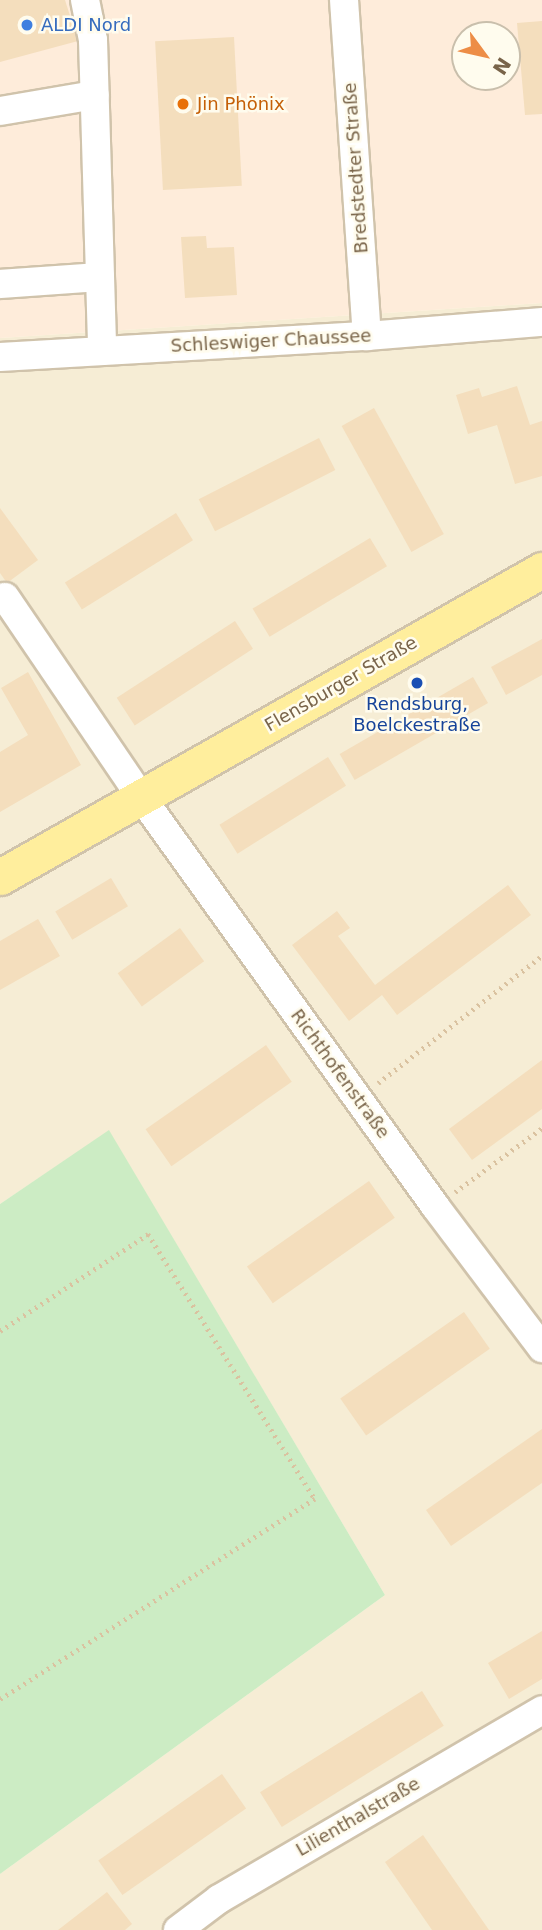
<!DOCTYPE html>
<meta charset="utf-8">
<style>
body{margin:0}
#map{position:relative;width:542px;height:1930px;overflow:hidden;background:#fdf9e7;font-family:"DejaVu Sans",sans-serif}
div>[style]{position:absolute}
.residential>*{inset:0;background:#f6edd5}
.commercial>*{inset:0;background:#feecda}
.green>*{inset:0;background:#ccecc4}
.building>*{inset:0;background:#f4debd;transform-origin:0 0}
.path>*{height:4.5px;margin-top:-2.25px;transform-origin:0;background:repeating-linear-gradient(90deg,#dac2a0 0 2px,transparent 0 7px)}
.roads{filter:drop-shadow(2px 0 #d0c3ab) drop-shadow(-2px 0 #d0c3ab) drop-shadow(0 2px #d0c3ab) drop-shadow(0 -2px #d0c3ab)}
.minor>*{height:28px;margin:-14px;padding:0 14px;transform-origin:14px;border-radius:14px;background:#fff}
.major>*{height:35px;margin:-17.5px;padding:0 17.5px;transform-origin:17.5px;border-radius:17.5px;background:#ffee9d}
.dots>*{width:19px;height:19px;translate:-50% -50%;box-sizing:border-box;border:4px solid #fffcee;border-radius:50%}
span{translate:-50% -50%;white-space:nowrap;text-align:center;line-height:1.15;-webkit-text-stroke:5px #fffcee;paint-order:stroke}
.shop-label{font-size:18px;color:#366cbe}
.left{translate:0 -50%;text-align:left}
.food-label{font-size:18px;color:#c56008}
.street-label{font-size:18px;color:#796449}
.transit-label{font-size:18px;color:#164399}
.north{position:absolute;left:451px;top:21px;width:70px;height:70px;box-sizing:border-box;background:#fffcee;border:2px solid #c9bfac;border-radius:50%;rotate:123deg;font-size:19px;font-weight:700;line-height:28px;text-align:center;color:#796449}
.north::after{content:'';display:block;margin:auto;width:24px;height:32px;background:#ed8d46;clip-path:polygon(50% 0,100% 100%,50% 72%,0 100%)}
</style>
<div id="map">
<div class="residential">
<i style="clip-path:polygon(542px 303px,542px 1930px,0 1930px,0 1874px,385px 1595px,109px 1131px,0 1204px,0 338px)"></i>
</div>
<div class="commercial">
<i style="clip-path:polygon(evenodd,0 0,542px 0,542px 303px,0 338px,0 0,465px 35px,507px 35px,507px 77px,465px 77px,465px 35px)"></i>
</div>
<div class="green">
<i style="clip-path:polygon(109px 1130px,385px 1595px,0 1874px,0 1204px)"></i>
</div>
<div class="building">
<i style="clip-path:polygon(0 0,65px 0,78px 41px,0 62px)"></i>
<i style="clip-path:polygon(542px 21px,542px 114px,525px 115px,517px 23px)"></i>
<i style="left:234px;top:37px;width:149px;height:79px;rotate:87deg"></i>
<i style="clip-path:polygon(206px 236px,207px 248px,234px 247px,237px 295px,185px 298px,181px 237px)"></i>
<i style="clip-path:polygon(517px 386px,530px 425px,542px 421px,542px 476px,515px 484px,497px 425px,468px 434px,456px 395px,479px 388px,482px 397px)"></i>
<i style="left:374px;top:408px;width:144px;height:37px;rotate:61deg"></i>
<i style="left:319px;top:438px;width:36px;height:135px;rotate:63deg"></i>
<i style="clip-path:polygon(0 508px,38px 560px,7px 583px,0 573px)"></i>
<i style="left:176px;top:513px;width:32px;height:131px;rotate:58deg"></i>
<i style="left:370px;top:538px;width:33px;height:137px;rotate:59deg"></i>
<i style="left:235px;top:621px;width:33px;height:141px;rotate:57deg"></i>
<i style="clip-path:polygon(542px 639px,542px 675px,506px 695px,491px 667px)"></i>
<i style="clip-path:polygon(28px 672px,81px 765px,0 812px,0 752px,28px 735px,1px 688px)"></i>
<i style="left:473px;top:677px;width:30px;height:154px;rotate:60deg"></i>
<i style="left:328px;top:757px;width:34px;height:128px;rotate:58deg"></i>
<i style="left:111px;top:878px;width:33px;height:65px;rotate:59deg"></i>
<i style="clip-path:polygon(508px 885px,531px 915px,397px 1015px,382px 995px,349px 1021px,292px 945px,337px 911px,350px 928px,338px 936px,375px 985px)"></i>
<i style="clip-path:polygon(38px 919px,60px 956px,0 990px,0 941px)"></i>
<i style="left:180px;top:928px;width:41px;height:77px;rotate:54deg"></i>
<i style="left:266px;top:1045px;width:45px;height:147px;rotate:55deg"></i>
<i style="clip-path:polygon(542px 1060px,542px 1109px,472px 1160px,449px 1129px)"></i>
<i style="left:369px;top:1181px;width:45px;height:149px;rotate:55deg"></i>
<i style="left:464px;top:1312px;width:45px;height:151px;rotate:55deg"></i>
<i style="clip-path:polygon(542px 1429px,542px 1483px,451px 1546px,426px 1510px)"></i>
<i style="clip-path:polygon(542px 1631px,542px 1679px,509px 1699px,488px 1663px)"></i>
<i style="left:422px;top:1691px;width:41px;height:191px;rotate:58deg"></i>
<i style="left:222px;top:1774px;width:42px;height:151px;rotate:55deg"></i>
<i style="clip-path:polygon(423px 1835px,489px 1930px,432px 1930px,385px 1862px)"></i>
<i style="clip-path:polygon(107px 1892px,132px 1924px,125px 1930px,58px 1930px)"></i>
</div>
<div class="path">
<i style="left:378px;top:1083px;width:207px;rotate:-37.8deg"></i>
<i style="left:455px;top:1192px;width:108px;rotate:-36.3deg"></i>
<i style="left:0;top:1331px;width:177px;rotate:-33.2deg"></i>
<i style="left:148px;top:1234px;width:313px;rotate:57.8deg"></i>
<i style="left:315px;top:1499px;width:374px;rotate:147.5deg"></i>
</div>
<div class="roads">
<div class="minor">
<i style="left:85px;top:0;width:41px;rotate:78.7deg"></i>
<i style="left:93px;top:40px;width:311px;rotate:88.3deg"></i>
<i style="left:344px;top:0;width:337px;rotate:86.1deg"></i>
<i style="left:0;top:111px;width:96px;rotate:-9.6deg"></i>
<i style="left:0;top:284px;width:100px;rotate:-4deg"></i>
<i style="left:0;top:357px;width:368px;rotate:-3.3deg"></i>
<i style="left:367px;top:336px;width:176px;rotate:-4.6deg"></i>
<i style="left:5px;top:597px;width:242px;rotate:55.8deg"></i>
<i style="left:141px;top:797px;width:504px;rotate:54.29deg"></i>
<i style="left:435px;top:1206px;width:178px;rotate:53deg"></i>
<i style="left:178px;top:1930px;width:51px;rotate:-37.1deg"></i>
<i style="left:219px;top:1899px;width:374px;rotate:-30.3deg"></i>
</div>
<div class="major">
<i style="left:0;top:877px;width:623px;rotate:-29.53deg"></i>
</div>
</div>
<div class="dots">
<i style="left:27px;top:25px;background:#3f7fe0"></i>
<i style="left:183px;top:104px;background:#e8710a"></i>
<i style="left:417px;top:683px;background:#1a4fb4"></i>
</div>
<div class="shop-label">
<span class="left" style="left:41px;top:25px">ALDI Nord</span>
</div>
<div class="food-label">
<span class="left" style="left:197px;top:104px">Jin Phönix</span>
</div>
<div class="street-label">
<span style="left:356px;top:168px;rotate:-94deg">Bredstedter Straße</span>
<span style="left:271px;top:341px;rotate:-3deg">Schleswiger Chaussee</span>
<span style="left:341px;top:684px;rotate:-30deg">Flensburger Straße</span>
<span style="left:340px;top:1074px;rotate:54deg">Richthofenstraße</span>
<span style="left:358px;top:1817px;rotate:-30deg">Lilienthalstraße</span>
</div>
<div class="transit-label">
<span style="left:417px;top:715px">Rendsburg,<br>Boelckestraße</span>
</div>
<div class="north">N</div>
</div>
